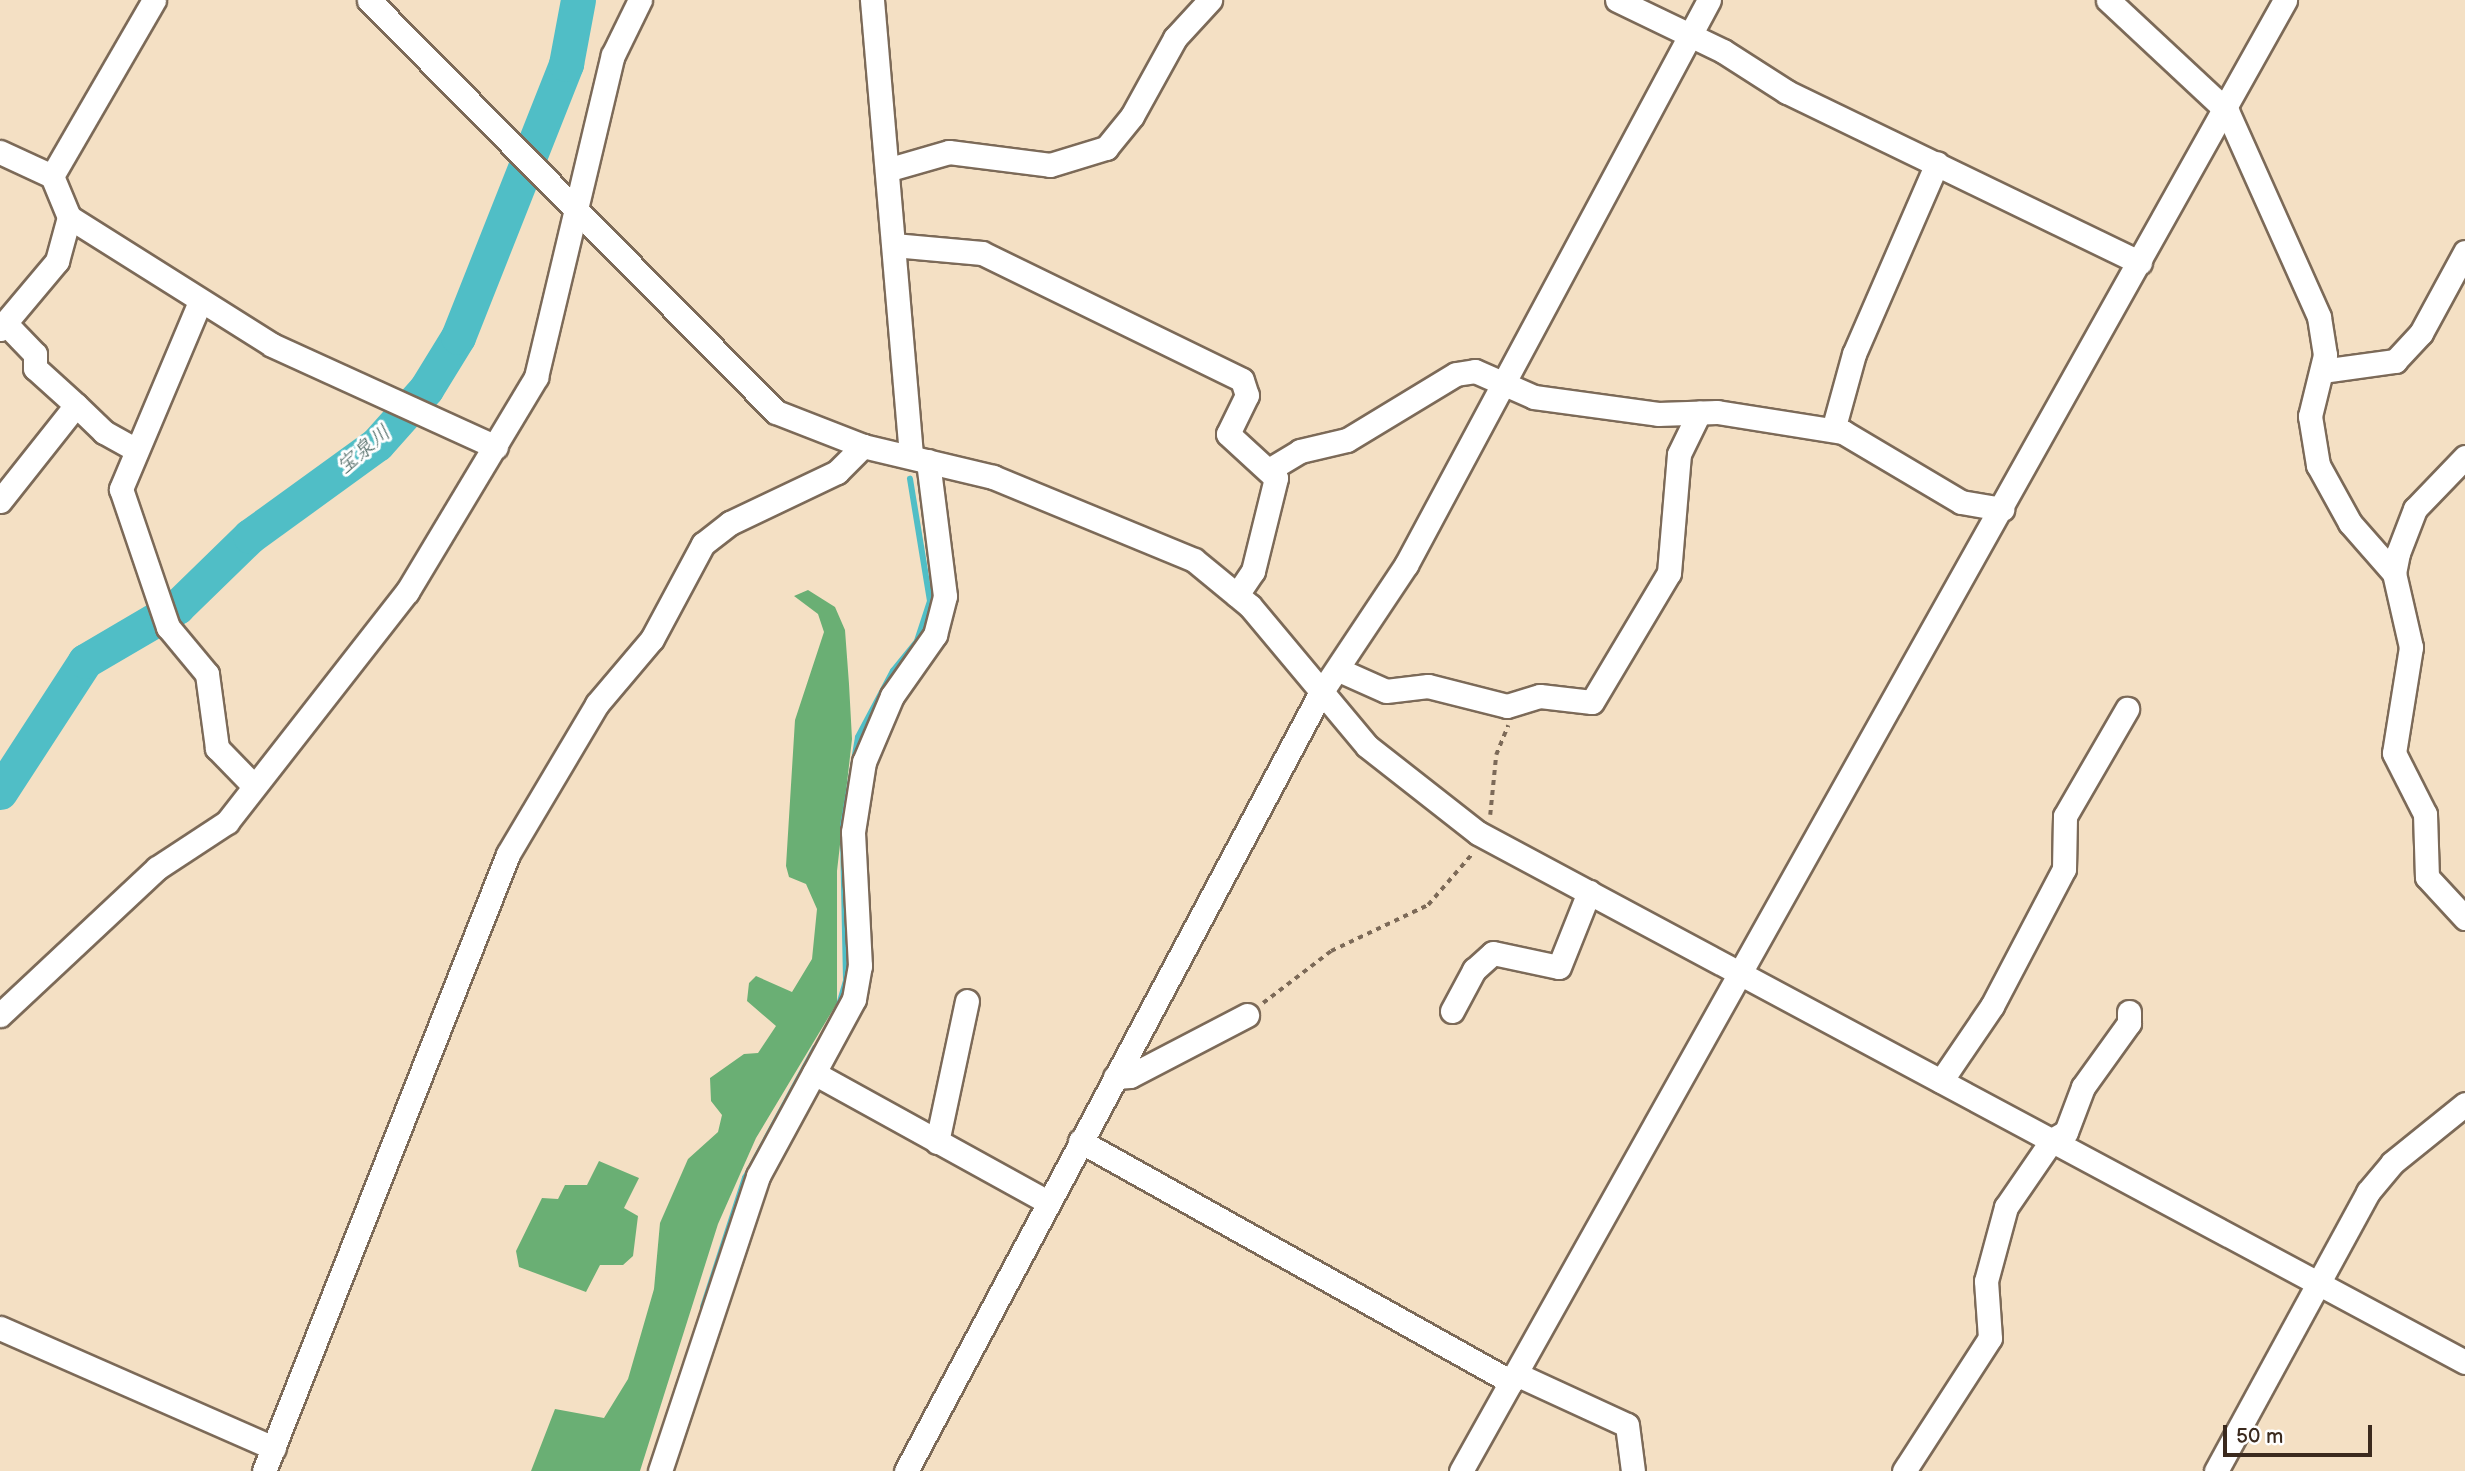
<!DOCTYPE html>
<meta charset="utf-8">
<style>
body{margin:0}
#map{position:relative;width:2465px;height:1471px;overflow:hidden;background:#f4e0c4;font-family:"Balsamiq Sans","Klee One",sans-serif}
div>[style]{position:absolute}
.forest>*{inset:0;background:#6aaf74}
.stream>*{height:6px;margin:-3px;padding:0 3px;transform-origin:3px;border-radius:3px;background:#50bec6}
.river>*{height:35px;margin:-17.5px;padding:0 17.5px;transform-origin:17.5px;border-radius:17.5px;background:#50bec6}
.path>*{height:3.5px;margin-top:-1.75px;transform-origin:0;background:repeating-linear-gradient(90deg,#7c6a58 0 5px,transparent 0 10px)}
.roads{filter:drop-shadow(2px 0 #7c6a58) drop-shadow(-2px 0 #7c6a58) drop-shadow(0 2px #7c6a58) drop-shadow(0 -2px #7c6a58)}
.minor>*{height:23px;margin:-11.5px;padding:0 11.5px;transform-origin:11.5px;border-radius:11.5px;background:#fff}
span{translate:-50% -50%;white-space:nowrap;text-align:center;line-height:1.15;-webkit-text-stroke:6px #fff;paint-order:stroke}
.water-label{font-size:21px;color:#425e59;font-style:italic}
.scale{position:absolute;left:2223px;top:1425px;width:149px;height:32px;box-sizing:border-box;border:4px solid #3b2a1e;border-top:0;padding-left:9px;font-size:21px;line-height:24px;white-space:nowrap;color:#3b2a1e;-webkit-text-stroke:5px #fff;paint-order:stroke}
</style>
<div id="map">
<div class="forest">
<i style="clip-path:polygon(808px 590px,835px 607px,845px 630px,849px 684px,852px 739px,837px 871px,837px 1003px,756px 1138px,718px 1224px,640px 1471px,531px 1471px,555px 1409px,604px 1418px,628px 1379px,654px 1289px,660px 1223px,688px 1159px,718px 1132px,722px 1115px,711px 1101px,710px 1078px,744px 1054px,758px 1053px,776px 1026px,747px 1001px,749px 983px,756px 976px,792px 992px,812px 959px,817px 909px,806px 884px,789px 877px,786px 866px,795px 720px,824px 632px,818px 614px,794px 596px)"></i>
<i style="clip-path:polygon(599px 1161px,639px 1178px,624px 1208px,638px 1216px,633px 1256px,623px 1265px,600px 1265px,586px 1292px,519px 1267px,516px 1251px,542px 1198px,558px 1199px,565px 1185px,587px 1185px)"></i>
</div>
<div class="stream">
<i style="left:843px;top:825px;width:89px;rotate:-80.3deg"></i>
<i style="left:858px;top:737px;width:75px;rotate:-62.1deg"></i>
<i style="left:893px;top:671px;width:38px;rotate:-51deg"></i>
<i style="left:917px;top:641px;width:42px;rotate:-72deg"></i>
<i style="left:930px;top:601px;width:124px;rotate:-99.3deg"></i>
<i style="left:839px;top:1005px;width:26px;rotate:-74deg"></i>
<i style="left:846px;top:980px;width:145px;rotate:-91.2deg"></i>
<i style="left:703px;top:1307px;width:136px;rotate:-72deg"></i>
<i style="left:745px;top:1178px;width:148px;rotate:-61.7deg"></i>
</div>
<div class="river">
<i style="left:0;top:792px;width:156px;rotate:-57deg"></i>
<i style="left:85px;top:661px;width:107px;rotate:-30.4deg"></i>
<i style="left:177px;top:607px;width:102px;rotate:-44.2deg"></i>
<i style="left:250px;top:536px;width:157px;rotate:-35.9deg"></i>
<i style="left:377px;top:444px;width:74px;rotate:-48.3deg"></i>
<i style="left:426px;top:389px;width:61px;rotate:-58.4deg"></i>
<i style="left:458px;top:337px;width:294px;rotate:-68.4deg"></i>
<i style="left:566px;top:64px;width:65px;rotate:-79.4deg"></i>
</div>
<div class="path">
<i style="left:1490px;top:815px;width:60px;rotate:-84.3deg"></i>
<i style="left:1496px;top:755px;width:32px;rotate:-68deg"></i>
<i style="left:1263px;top:1003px;width:86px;rotate:-37.4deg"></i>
<i style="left:1331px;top:951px;width:107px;rotate:-25.4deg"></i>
<i style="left:1428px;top:905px;width:67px;rotate:-49.2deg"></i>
</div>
<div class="roads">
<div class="minor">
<i style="left:369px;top:0;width:579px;rotate:45.35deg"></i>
<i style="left:776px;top:412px;width:93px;rotate:21.3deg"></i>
<i style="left:863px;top:446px;width:134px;rotate:13.4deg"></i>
<i style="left:993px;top:477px;width:217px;rotate:22.4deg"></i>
<i style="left:1194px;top:560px;width:72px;rotate:39.4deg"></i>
<i style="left:1250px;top:606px;width:182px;rotate:50.1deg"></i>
<i style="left:1367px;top:746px;width:141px;rotate:38.1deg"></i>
<i style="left:1478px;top:833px;width:1120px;rotate:28.19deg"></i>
<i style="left:872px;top:0;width:456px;rotate:85.1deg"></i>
<i style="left:1617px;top:0;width:118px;rotate:25.7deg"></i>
<i style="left:1723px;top:51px;width:76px;rotate:32.6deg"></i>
<i style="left:1787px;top:92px;width:392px;rotate:25.8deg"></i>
<i style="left:2108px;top:0;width:163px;rotate:43deg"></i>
<i style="left:2227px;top:111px;width:226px;rotate:65.9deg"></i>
<i style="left:2319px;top:317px;width:38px;rotate:81deg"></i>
<i style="left:2325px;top:355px;width:63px;rotate:103.8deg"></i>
<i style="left:2310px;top:416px;width:50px;rotate:80.7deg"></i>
<i style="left:2318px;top:465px;width:66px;rotate:61.1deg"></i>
<i style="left:2350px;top:523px;width:67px;rotate:48.7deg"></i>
<i style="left:0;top:152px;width:57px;rotate:24.8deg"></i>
<i style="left:890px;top:169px;width:61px;rotate:-16.1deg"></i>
<i style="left:949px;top:152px;width:102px;rotate:7.3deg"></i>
<i style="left:1050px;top:165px;width:59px;rotate:-16.9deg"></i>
<i style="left:1106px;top:148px;width:41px;rotate:-50.9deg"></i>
<i style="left:1132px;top:116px;width:89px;rotate:-61.1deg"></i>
<i style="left:1175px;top:38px;width:52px;rotate:-47.4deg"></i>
<i style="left:69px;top:217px;width:240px;rotate:32.2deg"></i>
<i style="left:272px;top:345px;width:246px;rotate:24.5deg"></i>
<i style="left:894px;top:245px;width:88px;rotate:5.2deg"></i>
<i style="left:982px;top:253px;width:289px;rotate:26deg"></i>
<i style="left:1242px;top:380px;width:16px;rotate:72deg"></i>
<i style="left:1247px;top:395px;width:43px;rotate:116deg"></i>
<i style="left:1228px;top:434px;width:65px;rotate:42.5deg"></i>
<i style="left:1276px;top:478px;width:96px;rotate:103.9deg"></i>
<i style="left:1253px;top:571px;width:29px;rotate:124deg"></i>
<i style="left:199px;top:304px;width:201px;rotate:112.9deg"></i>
<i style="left:121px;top:489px;width:146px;rotate:71.2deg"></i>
<i style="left:168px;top:627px;width:61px;rotate:50.3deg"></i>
<i style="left:207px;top:674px;width:75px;rotate:82.3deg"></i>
<i style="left:217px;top:748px;width:52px;rotate:45.8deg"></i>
<i style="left:0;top:329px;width:89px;rotate:-50deg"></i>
<i style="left:57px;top:261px;width:46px;rotate:-74.7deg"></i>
<i style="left:69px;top:217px;width:44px;rotate:-112.5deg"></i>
<i style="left:52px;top:176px;width:203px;rotate:-59.9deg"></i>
<i style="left:2322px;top:371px;width:74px;rotate:-7.8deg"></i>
<i style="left:2395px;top:361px;width:38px;rotate:-47deg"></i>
<i style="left:2421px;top:333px;width:92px;rotate:-61.5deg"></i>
<i style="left:76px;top:405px;width:39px;rotate:44deg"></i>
<i style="left:104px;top:432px;width:37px;rotate:29deg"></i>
<i style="left:1833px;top:430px;width:79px;rotate:-74.6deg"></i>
<i style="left:1854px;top:354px;width:208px;rotate:-66.5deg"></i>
<i style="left:2465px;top:457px;width:72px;rotate:133.9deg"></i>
<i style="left:2415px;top:509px;width:47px;rotate:111.1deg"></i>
<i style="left:2398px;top:553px;width:20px;rotate:101deg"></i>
<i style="left:2394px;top:573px;width:76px;rotate:77.1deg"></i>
<i style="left:2411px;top:647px;width:107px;rotate:99.1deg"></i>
<i style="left:2394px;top:753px;width:68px;rotate:63.1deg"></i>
<i style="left:2425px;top:814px;width:63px;rotate:88.2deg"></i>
<i style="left:2427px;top:877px;width:56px;rotate:47.2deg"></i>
<i style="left:1272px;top:468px;width:33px;rotate:-31deg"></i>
<i style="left:1300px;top:451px;width:48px;rotate:-13.2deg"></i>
<i style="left:1347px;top:440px;width:127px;rotate:-31.2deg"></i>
<i style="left:1456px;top:374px;width:19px;rotate:-9deg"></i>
<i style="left:1475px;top:371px;width:64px;rotate:23.8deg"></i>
<i style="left:1534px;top:397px;width:125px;rotate:7.8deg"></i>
<i style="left:1658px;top:414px;width:59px;rotate:-1.9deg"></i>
<i style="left:1717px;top:412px;width:128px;rotate:9deg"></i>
<i style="left:1843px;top:432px;width:137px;rotate:30.7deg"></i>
<i style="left:1961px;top:502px;width:42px;rotate:9.7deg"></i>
<i style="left:0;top:501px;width:122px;rotate:-51.6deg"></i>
<i style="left:76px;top:405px;width:55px;rotate:-137.9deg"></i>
<i style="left:35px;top:368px;width:14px;rotate:-90deg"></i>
<i style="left:35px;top:354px;width:42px;rotate:-134deg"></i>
<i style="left:1339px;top:670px;width:51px;rotate:24.1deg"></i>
<i style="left:1386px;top:691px;width:42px;rotate:-6.8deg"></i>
<i style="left:1428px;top:686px;width:81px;rotate:14.2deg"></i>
<i style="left:1507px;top:706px;width:34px;rotate:-17deg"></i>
<i style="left:1540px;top:696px;width:52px;rotate:6.6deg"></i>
<i style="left:1592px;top:702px;width:150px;rotate:-59.2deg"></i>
<i style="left:1669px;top:573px;width:119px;rotate:-85.2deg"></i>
<i style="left:1679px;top:454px;width:46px;rotate:-64deg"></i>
<i style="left:1452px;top:1011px;width:47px;rotate:-61.8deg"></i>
<i style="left:1474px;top:970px;width:25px;rotate:-42deg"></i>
<i style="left:1493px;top:953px;width:67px;rotate:12deg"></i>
<i style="left:1559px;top:967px;width:81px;rotate:-68.2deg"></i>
<i style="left:0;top:1015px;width:215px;rotate:-43.1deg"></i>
<i style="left:157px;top:868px;width:84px;rotate:-33.3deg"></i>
<i style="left:227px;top:822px;width:292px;rotate:-52deg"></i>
<i style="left:407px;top:592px;width:251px;rotate:-59deg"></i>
<i style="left:536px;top:377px;width:331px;rotate:-76.6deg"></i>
<i style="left:613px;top:55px;width:61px;rotate:-63.9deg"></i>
<i style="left:814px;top:1073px;width:267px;rotate:28.9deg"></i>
<i style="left:1115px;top:1077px;width:15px;rotate:-4deg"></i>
<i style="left:1130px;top:1076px;width:132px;rotate:-27.5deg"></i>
<i style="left:1941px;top:1081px;width:91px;rotate:-55.8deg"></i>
<i style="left:1992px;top:1006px;width:155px;rotate:-62.3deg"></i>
<i style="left:2064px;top:869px;width:53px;rotate:-88.9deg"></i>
<i style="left:2065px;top:816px;width:124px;rotate:-59.9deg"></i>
<i style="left:1080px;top:1141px;width:494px;rotate:29.2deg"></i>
<i style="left:937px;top:1142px;width:144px;rotate:-78deg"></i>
<i style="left:0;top:1328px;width:299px;rotate:23.7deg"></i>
<i style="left:1516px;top:1374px;width:122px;rotate:24.7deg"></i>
<i style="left:1627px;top:1425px;width:46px;rotate:82.6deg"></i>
<i style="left:264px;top:1471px;width:663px;rotate:-68.42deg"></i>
<i style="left:508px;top:854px;width:174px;rotate:-59.3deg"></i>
<i style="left:597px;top:704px;width:85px;rotate:-49.8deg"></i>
<i style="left:652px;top:639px;width:108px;rotate:-61.8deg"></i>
<i style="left:703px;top:544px;width:34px;rotate:-38deg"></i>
<i style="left:730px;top:523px;width:119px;rotate:-25.5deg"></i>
<i style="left:837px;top:472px;width:37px;rotate:-45deg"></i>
<i style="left:660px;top:1471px;width:311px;rotate:-71.6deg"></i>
<i style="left:758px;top:1176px;width:201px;rotate:-61.5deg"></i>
<i style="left:854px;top:999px;width:34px;rotate:-80deg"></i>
<i style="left:860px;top:966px;width:134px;rotate:-93deg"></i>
<i style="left:853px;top:832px;width:71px;rotate:-81.1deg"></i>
<i style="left:864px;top:762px;width:72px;rotate:-67deg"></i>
<i style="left:892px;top:696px;width:75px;rotate:-54.8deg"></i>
<i style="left:935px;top:635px;width:40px;rotate:-75.6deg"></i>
<i style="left:945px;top:596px;width:136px;rotate:-97.2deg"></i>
<i style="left:906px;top:1471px;width:880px;rotate:-61.95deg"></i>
<i style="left:1320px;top:694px;width:155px;rotate:-56.3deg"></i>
<i style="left:1406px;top:565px;width:641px;rotate:-61.8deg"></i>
<i style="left:1461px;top:1471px;width:1686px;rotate:-60.74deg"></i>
<i style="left:1904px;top:1471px;width:158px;rotate:-57.1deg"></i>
<i style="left:1990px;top:1338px;width:57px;rotate:-94deg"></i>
<i style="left:1986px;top:1281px;width:77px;rotate:-74.9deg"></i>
<i style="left:2006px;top:1207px;width:81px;rotate:-55.5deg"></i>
<i style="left:2052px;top:1140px;width:16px;rotate:-30deg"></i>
<i style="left:2066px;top:1132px;width:48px;rotate:-69.3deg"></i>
<i style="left:2083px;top:1087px;width:79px;rotate:-54.3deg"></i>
<i style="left:2129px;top:1023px;width:11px;rotate:-90deg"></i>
<i style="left:2216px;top:1471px;width:318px;rotate:-61.4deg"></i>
<i style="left:2368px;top:1192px;width:38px;rotate:-50deg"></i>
<i style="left:2392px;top:1163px;width:94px;rotate:-38.9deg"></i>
</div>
</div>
<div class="water-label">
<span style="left:364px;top:450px;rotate:-40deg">宝泉川</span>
</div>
<div class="scale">50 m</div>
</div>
